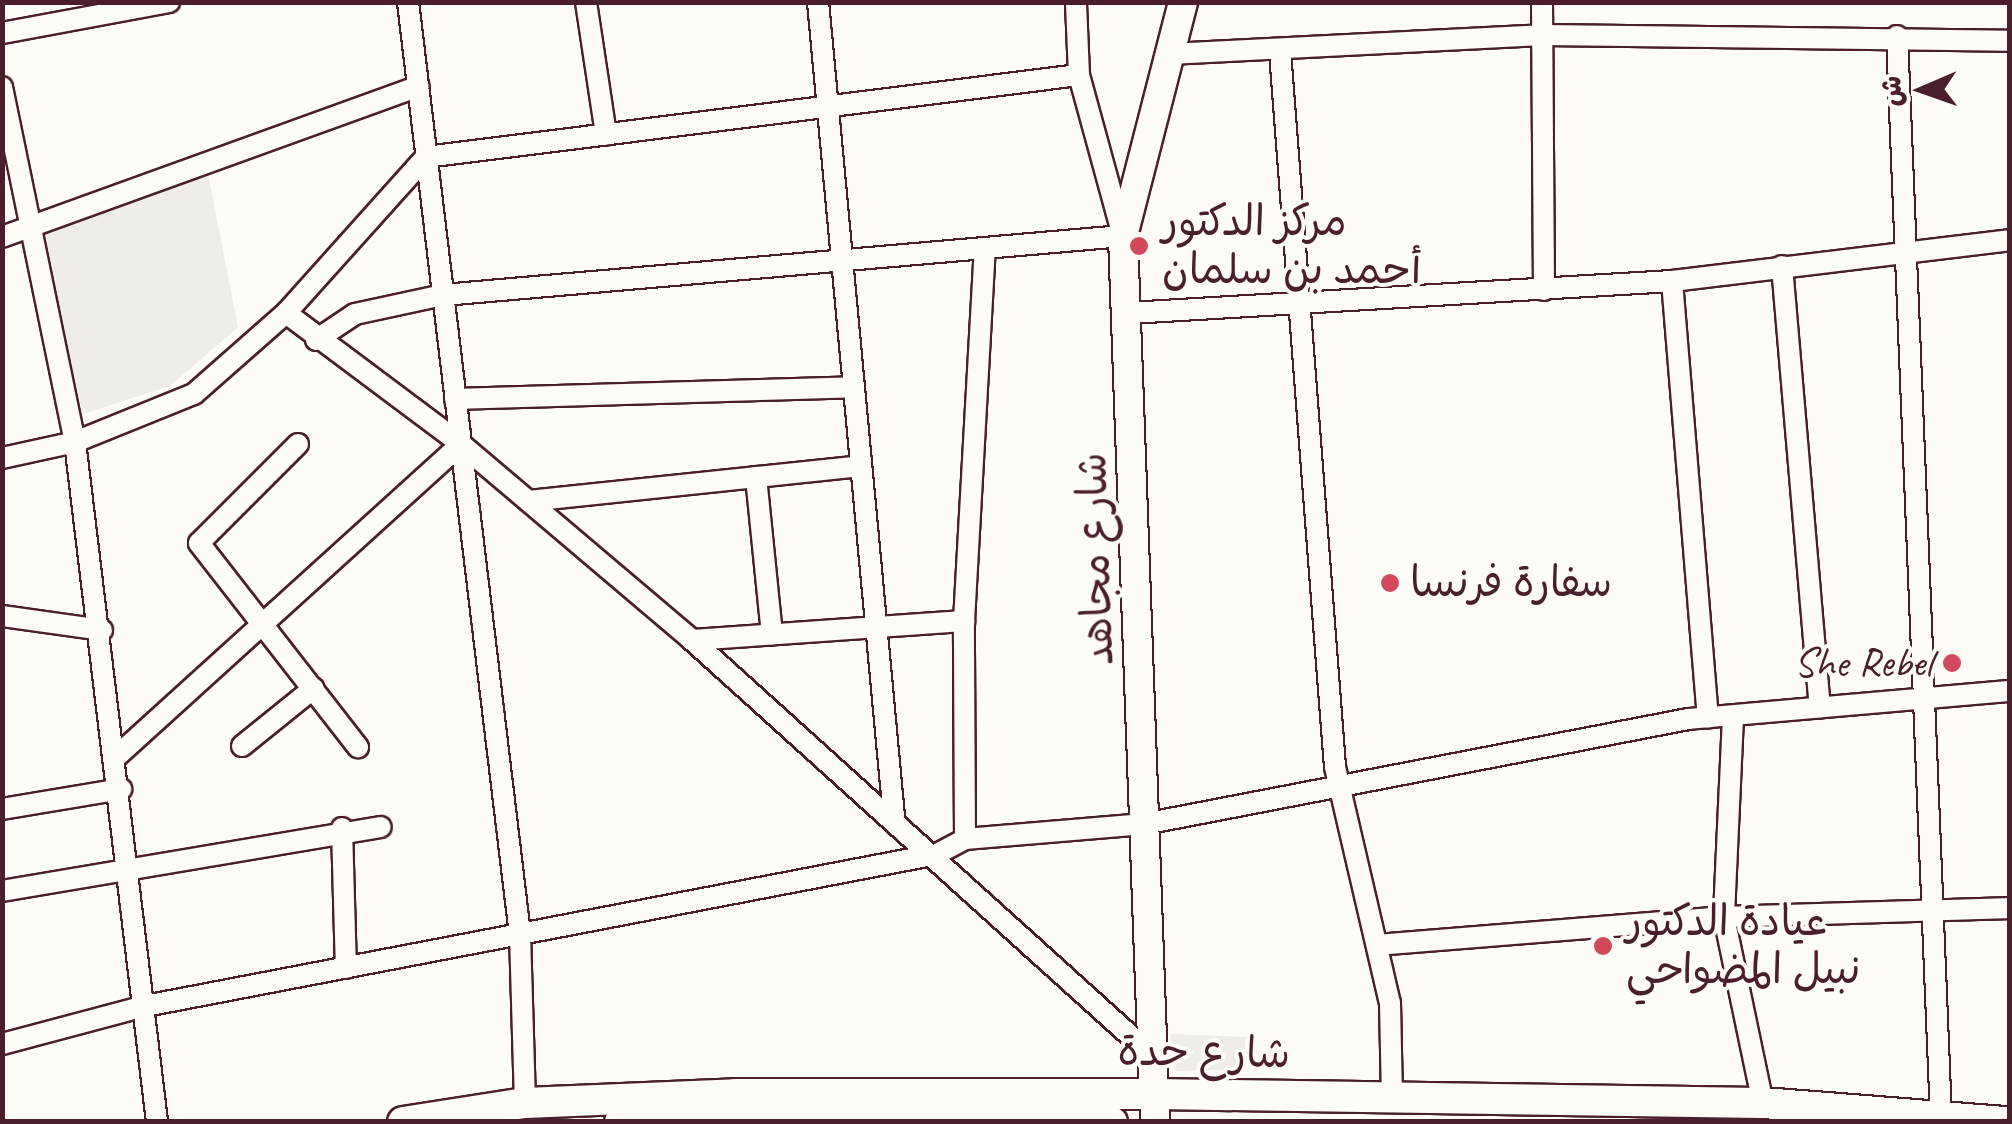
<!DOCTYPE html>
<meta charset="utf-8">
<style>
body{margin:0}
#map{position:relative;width:2012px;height:1124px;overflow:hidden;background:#fdfcf7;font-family:Caveat,"Playpen Sans Arabic",sans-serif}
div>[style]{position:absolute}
.built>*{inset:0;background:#f0ece8}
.roads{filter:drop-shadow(2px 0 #4a1f2b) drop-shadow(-2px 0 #4a1f2b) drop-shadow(0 2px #4a1f2b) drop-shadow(0 -2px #4a1f2b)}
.street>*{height:20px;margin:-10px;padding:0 10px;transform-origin:10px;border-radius:10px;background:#fdfcf7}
.secondary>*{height:28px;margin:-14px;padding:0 14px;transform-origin:14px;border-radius:14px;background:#fdfcf7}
.primary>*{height:30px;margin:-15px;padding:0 15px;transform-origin:15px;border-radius:15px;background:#fdfcf7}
.dots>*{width:28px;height:28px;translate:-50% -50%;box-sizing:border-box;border:5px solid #fdfcf7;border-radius:50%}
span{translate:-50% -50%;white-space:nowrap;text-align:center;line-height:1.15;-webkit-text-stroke:8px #fdfcf7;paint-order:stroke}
.poi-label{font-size:42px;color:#4a1f2b}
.left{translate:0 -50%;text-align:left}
.right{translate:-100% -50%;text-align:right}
.street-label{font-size:42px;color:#4a1f2b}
.frame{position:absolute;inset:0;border:5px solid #4a1f2b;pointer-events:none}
.north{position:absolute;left:1872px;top:40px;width:100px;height:100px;-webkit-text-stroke:8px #fdfcf7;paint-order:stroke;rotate:268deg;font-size:28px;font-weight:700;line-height:40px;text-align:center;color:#4a1f2b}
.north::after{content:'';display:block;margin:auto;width:35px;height:45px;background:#4a1f2b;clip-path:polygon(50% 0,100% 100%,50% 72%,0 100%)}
</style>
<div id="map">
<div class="built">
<i style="clip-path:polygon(207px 169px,238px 327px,170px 386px,83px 414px,39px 232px)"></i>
<i style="clip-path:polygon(1170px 1034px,1246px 1037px,1242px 1069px,1176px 1071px)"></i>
</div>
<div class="roads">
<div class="street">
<i style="left:408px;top:2px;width:939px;rotate:83.15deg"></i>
<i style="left:520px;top:934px;width:169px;rotate:88.3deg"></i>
<i style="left:586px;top:2px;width:134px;rotate:81.4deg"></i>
<i style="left:818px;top:2px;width:819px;rotate:84.67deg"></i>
<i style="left:1542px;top:2px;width:288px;rotate:89.6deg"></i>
<i style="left:2px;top:33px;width:170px;rotate:-10.5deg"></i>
<i style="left:1897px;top:36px;width:1083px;rotate:87.67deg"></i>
<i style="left:1280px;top:52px;width:717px;rotate:85.6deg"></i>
<i style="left:1335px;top:767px;width:242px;rotate:76.9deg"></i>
<i style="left:1390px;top:1003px;width:95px;rotate:88.8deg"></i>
<i style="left:1169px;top:54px;width:373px;rotate:-2.9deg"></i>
<i style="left:1542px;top:35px;width:468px;rotate:0.7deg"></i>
<i style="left:2px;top:87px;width:362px;rotate:78.4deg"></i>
<i style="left:75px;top:442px;width:685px;rotate:83.12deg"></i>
<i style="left:2px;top:237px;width:443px;rotate:-19.9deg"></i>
<i style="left:1782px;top:266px;width:443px;rotate:85.1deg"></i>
<i style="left:1672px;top:281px;width:438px;rotate:85.3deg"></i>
<i style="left:286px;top:313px;width:219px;rotate:36.8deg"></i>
<i style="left:461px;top:444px;width:303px;rotate:40.3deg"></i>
<i style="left:692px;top:640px;width:624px;rotate:42.08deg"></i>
<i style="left:1129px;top:313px;width:544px;rotate:-3.37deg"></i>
<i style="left:1672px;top:281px;width:340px;rotate:-6.9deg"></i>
<i style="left:316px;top:340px;width:47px;rotate:-33.7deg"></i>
<i style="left:355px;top:314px;width:90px;rotate:-12.2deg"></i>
<i style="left:443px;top:295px;width:683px;rotate:-4.96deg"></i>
<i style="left:1123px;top:236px;width:167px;rotate:-105.3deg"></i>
<i style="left:1079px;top:75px;width:73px;rotate:-92.4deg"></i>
<i style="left:455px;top:399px;width:398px;rotate:-1.7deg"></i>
<i style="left:298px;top:444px;width:140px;rotate:135deg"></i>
<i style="left:199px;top:543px;width:259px;rotate:52.1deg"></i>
<i style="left:2px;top:458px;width:75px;rotate:-12.4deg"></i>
<i style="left:75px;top:442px;width:128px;rotate:-22deg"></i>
<i style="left:194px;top:394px;width:123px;rotate:-41.4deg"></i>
<i style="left:286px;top:313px;width:210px;rotate:-48.1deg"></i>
<i style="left:426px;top:157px;width:658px;rotate:-7.16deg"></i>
<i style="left:756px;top:477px;width:158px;rotate:84.2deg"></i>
<i style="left:529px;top:501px;width:333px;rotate:-6deg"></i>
<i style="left:2px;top:616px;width:101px;rotate:8deg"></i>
<i style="left:692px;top:640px;width:273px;rotate:-4deg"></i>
<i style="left:1733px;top:717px;width:200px;rotate:92.6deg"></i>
<i style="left:1724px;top:917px;width:190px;rotate:78.2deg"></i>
<i style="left:242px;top:746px;width:92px;rotate:-38.9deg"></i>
<i style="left:117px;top:756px;width:464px;rotate:-42.2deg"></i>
<i style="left:2px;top:809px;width:121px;rotate:-9.5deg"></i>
<i style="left:342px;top:828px;width:140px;rotate:88.4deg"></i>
<i style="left:965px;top:839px;width:218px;rotate:-90.3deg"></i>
<i style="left:964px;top:621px;width:372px;rotate:-86.8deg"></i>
<i style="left:2px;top:891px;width:384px;rotate:-9.6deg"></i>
<i style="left:1377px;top:945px;width:348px;rotate:-4.6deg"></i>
<i style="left:1724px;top:917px;width:286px;rotate:-1.8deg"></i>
<i style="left:2px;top:1044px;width:148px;rotate:-14.9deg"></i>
<i style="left:145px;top:1006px;width:806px;rotate:-10.86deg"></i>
<i style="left:937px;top:854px;width:32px;rotate:-28deg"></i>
<i style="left:965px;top:839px;width:180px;rotate:-4.8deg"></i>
<i style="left:1144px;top:824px;width:554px;rotate:-10.92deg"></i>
<i style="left:1688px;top:719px;width:323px;rotate:-5deg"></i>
</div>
<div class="secondary">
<i style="left:1155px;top:1122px;width:887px;rotate:-92.07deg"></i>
<i style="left:1123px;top:236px;width:242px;rotate:-75.6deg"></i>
</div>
<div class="primary">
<i style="left:403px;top:1122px;width:123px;rotate:-8.9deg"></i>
<i style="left:525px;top:1103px;width:211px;rotate:-2.4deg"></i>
<i style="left:736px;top:1094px;width:420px"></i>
<i style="left:1156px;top:1094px;width:607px;rotate:0.85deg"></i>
<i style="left:1763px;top:1103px;width:242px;rotate:4.5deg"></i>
<i style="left:620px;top:1122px;width:492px"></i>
</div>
</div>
<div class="dots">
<i style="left:1139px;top:246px;background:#d1495b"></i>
<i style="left:1390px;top:583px;background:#d1495b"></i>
<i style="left:1952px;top:663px;background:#d1495b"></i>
<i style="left:1603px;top:946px;background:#d1495b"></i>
</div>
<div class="poi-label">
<span class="left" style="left:1162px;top:246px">مركز الدكتور<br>أحمد بن سلمان</span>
<span class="left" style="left:1410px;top:583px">سفارة فرنسا</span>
<span class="right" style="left:1932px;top:663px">She Rebel</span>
<span class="left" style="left:1626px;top:946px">عيادة الدكتور<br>نبيل المضواحي</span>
</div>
<div class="street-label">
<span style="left:1096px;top:559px;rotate:-92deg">شارع مجاهد</span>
<span style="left:1204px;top:1053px;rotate:1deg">شارع حدة</span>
</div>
<div class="frame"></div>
<div class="north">ش</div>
</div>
